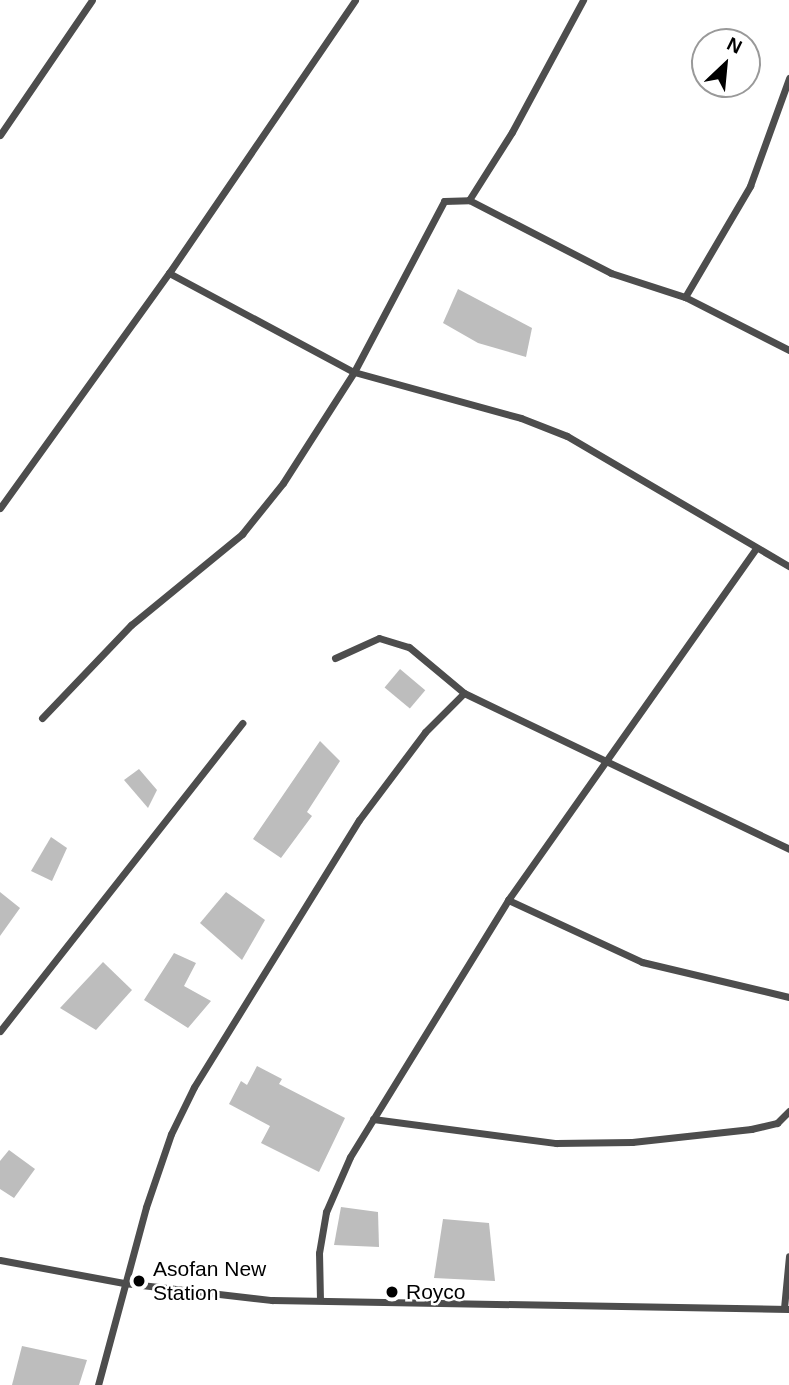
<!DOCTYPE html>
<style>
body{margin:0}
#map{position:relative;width:789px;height:1385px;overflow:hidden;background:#fff;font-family:Arial,sans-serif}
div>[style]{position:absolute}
.building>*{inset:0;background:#bdbdbd;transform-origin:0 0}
.street>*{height:7px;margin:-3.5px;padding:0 3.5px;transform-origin:3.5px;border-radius:3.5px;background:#4d4d4d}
.dots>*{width:19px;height:19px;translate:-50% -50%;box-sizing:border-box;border:4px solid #fff;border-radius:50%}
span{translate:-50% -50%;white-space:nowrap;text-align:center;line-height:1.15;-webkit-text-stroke:5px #fff;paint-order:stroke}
.poi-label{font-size:21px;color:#000}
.left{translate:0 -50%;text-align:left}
.north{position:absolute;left:691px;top:28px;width:70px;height:70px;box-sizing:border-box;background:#fff;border:2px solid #999;border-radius:50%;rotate:26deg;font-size:19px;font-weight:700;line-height:28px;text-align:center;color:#000}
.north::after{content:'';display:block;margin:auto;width:24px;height:32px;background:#000;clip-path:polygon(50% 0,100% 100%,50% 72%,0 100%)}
</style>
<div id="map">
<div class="building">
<i style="clip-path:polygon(458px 289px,532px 328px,526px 357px,478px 343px,443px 323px)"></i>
<i style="left:400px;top:669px;width:33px;height:24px;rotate:40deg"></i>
<i style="clip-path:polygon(320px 741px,340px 761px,307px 812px,312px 816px,281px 858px,253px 839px)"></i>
<i style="clip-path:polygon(139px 769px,157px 790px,148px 808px,124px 780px)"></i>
<i style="clip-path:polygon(51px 837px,67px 848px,52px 881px,31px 871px)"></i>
<i style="clip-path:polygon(0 892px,20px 908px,0 936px)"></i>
<i style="clip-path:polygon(226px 892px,265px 920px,242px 960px,200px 923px)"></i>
<i style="clip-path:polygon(174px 953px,196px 963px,184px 986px,211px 1001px,188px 1028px,144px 1000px)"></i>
<i style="clip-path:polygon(103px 962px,132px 990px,96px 1030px,60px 1008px)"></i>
<i style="clip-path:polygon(257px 1066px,282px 1079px,279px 1084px,345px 1118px,319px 1172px,261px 1143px,270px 1126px,229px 1104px,241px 1081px,247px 1085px)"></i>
<i style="clip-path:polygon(9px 1150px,35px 1169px,14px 1198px,0 1189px,0 1161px)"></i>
<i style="clip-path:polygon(341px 1207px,378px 1212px,379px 1247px,334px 1245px)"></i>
<i style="clip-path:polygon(443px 1219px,489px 1223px,495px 1281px,434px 1278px)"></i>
<i style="clip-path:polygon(22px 1346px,87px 1360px,79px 1385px,12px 1385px)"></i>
</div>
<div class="street">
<i style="left:0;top:135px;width:163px;rotate:-55.7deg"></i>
<i style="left:469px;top:200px;width:80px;rotate:-57.7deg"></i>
<i style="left:512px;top:132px;width:150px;rotate:-61.7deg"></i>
<i style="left:169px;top:273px;width:210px;rotate:28.2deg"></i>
<i style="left:354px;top:372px;width:173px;rotate:15.4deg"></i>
<i style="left:521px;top:418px;width:49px;rotate:21.4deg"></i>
<i style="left:567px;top:436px;width:257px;rotate:30.4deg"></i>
<i style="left:685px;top:297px;width:129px;rotate:-59.6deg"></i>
<i style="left:750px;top:186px;width:115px;rotate:-70.1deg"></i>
<i style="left:0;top:508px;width:289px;rotate:-54.3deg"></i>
<i style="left:169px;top:273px;width:330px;rotate:-55.7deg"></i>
<i style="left:335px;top:658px;width:48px;rotate:-24.4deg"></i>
<i style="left:379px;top:638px;width:31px;rotate:17deg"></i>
<i style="left:409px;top:647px;width:72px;rotate:39.9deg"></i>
<i style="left:42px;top:718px;width:129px;rotate:-46.3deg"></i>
<i style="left:131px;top:625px;width:144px;rotate:-39.3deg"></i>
<i style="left:242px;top:534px;width:65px;rotate:-51.2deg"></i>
<i style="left:283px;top:483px;width:132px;rotate:-57.4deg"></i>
<i style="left:354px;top:372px;width:193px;rotate:-62.2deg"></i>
<i style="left:444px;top:201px;width:25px;rotate:-2deg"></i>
<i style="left:469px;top:200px;width:160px;rotate:27.2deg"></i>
<i style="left:611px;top:273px;width:78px;rotate:18deg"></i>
<i style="left:685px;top:297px;width:117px;rotate:27deg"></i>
<i style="left:508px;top:900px;width:148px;rotate:24.8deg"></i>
<i style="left:642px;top:962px;width:151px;rotate:13.4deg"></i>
<i style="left:0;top:1031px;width:392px;rotate:-51.8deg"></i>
<i style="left:373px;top:1119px;width:185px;rotate:7.5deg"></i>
<i style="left:556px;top:1143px;width:76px;rotate:-0.8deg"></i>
<i style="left:632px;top:1142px;width:120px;rotate:-6.2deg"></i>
<i style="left:751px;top:1129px;width:27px;rotate:-13deg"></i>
<i style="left:777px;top:1123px;width:17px;rotate:-45deg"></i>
<i style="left:0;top:1260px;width:126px;rotate:10.5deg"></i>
<i style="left:124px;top:1283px;width:149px;rotate:6.6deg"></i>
<i style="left:272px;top:1300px;width:517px;rotate:1deg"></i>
<i style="left:320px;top:1300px;width:47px;rotate:-91.2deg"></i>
<i style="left:319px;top:1253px;width:42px;rotate:-80.3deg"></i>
<i style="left:326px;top:1212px;width:60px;rotate:-66.4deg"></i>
<i style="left:350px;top:1157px;width:302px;rotate:-58.4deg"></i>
<i style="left:508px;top:900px;width:431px;rotate:-54.8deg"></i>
<i style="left:784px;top:1308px;width:52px;rotate:-84.5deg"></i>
<i style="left:98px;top:1385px;width:184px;rotate:-74.9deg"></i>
<i style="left:146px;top:1207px;width:77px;rotate:-71.1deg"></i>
<i style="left:171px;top:1134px;width:52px;rotate:-63.9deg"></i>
<i style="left:194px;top:1087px;width:314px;rotate:-58.3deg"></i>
<i style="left:359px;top:820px;width:110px;rotate:-53.1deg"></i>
<i style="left:425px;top:732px;width:55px;rotate:-45deg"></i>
<i style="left:464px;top:693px;width:361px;rotate:25.6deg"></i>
</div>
<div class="dots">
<i style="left:139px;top:1281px;background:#000"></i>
<i style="left:392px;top:1292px;background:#000"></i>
</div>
<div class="poi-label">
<span class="left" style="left:153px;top:1281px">Asofan New<br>Station</span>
<span class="left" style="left:406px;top:1292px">Royco</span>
</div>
<div class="north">N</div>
</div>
